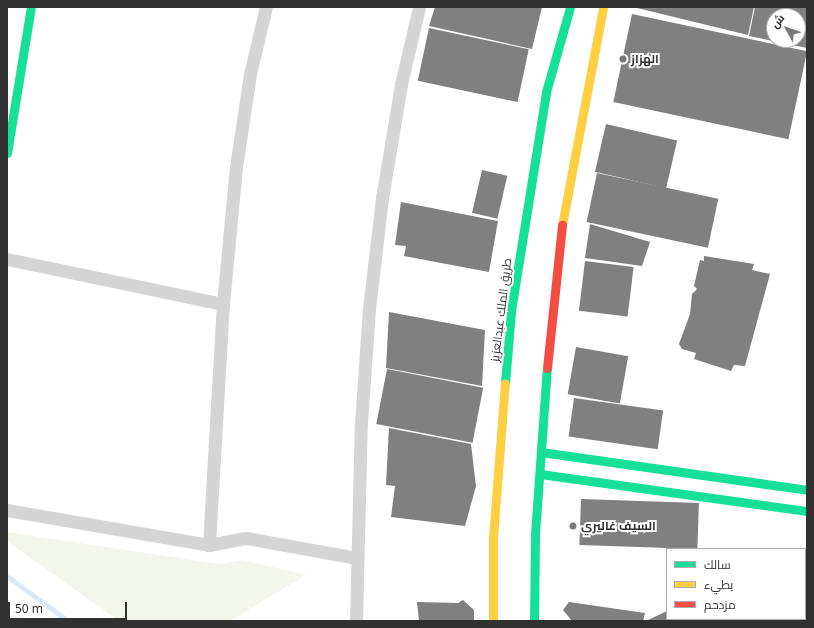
<!DOCTYPE html>
<meta charset="utf-8">
<style>
body{margin:0}
#map{position:relative;width:814px;height:628px;overflow:hidden;background:#fff;font-family:"Noto Sans",Cairo,sans-serif}
div>[style]{position:absolute}
.green>*{inset:0;background:#f2f6ed}
.stream>*{height:5px;margin:-2.5px;padding:0 2.5px;transform-origin:2.5px;border-radius:2.5px;background:#dbeaf2}
.building>*{inset:0;background:#808080;transform-origin:0 0}
.street>*{height:13px;margin:-6.5px;padding:0 6.5px;transform-origin:6.5px;border-radius:6.5px;background:#d5d5d5}
.fast>*{height:9px;margin:-4.5px;padding:0 4.5px;transform-origin:4.5px;border-radius:4.5px;background:#16e098}
.slow>*{height:9px;margin:-4.5px;padding:0 4.5px;transform-origin:4.5px;border-radius:4.5px;background:#ffcf43}
.jam>*{height:9px;margin:-4.5px;padding:0 4.5px;transform-origin:4.5px;border-radius:4.5px;background:#f24e42}
.dots>*{width:11px;height:11px;translate:-50% -50%;box-sizing:border-box;border:2px solid #fff;border-radius:50%}
span{translate:-50% -50%;white-space:nowrap;text-align:center;line-height:1.15;-webkit-text-stroke:4px #fff;paint-order:stroke}
.poi-label{font-size:12px;color:#313131;font-weight:700}
.left{translate:0 -50%;text-align:left}
.street-label{font-size:12px;color:#313131}
.frame{position:absolute;inset:0;border:8px solid #313131;pointer-events:none}
.legend{position:absolute;left:666px;top:548px;width:140px;height:72px;box-sizing:border-box;background:#fff;border:1px solid #adadad;margin:0;padding:5px 7px;list-style:none;font-size:12px;color:#313131}
.legend li{display:flex;align-items:center;gap:8px;height:20px}
.legend b{width:20px;border:1px solid #adadad}
.north{position:absolute;left:766px;top:8px;width:40px;height:40px;box-sizing:border-box;background:#fff;border:1px solid #adadad;border-radius:50%;rotate:310deg;font-size:11px;font-weight:700;line-height:16px;text-align:center;color:#313131}
.north::after{content:'';display:block;margin:auto;width:14px;height:18px;background:#797979;clip-path:polygon(50% 0,100% 100%,50% 72%,0 100%)}
.scale{position:absolute;left:8px;top:602px;width:119px;height:18px;box-sizing:border-box;border:2px solid #313131;border-top:0;padding-left:5px;font-size:12px;line-height:14px;white-space:nowrap;color:#313131;-webkit-text-stroke:3px #fff;paint-order:stroke}
</style>
<div id="map">
<div class="green">
<i style="clip-path:polygon(7px 532px,219px 564px,243px 560px,306px 575px,230px 621px,119px 621px,7px 541px)"></i>
<i style="clip-path:polygon(14px 608px,28px 621px,11px 621px)"></i>
</div>
<div class="stream">
<i style="left:7px;top:576px;width:76px;rotate:36.4deg"></i>
</div>
<div class="building">
<i style="clip-path:polygon(435px 7px,542px 7px,532px 49px,429px 26px)"></i>
<i style="clip-path:polygon(633px 7px,754px 7px,748px 35px)"></i>
<i style="clip-path:polygon(evenodd,755px 7px,807px 7px,807px 48px,749px 36px,755px 7px,774px 16px,798px 16px,798px 40px,774px 40px,774px 16px)"></i>
<i style="left:632px;top:14px;width:179px;height:90px;rotate:12deg"></i>
<i style="left:429px;top:28px;width:102px;height:54px;rotate:12deg"></i>
<i style="left:606px;top:124px;width:73px;height:49px;rotate:13deg"></i>
<i style="left:482px;top:170px;width:26px;height:44px;rotate:13deg"></i>
<i style="left:597px;top:173px;width:124px;height:50px;rotate:12deg"></i>
<i style="clip-path:polygon(401px 202px,498px 221px,489px 272px,404px 256px,406px 246px,395px 245px)"></i>
<i style="clip-path:polygon(590px 224px,650px 242px,642px 266px,585px 258px)"></i>
<i style="clip-path:polygon(704px 256px,754px 264px,752px 270px,770px 274px,745px 366px,734px 365px,731px 371px,694px 359px,696px 353px,682px 349px,679px 344px,690px 314px,692px 294px,697px 289px,694px 286px,700px 260px,704px 261px)"></i>
<i style="left:585px;top:261px;width:49px;height:50px;rotate:7deg"></i>
<i style="clip-path:polygon(389px 312px,485px 330px,482px 386px,386px 368px)"></i>
<i style="left:576px;top:347px;width:53px;height:48px;rotate:10deg"></i>
<i style="left:387px;top:369px;width:98px;height:56px;rotate:11deg"></i>
<i style="left:574px;top:398px;width:90px;height:39px;rotate:8deg"></i>
<i style="clip-path:polygon(389px 428px,471px 444px,476px 486px,465px 526px,391px 517px,395px 486px,386px 485px)"></i>
<i style="left:581px;top:499px;width:118px;height:46px;rotate:2deg"></i>
<i style="clip-path:polygon(463px 600px,474px 610px,474px 621px,419px 621px,417px 602px,458px 603px)"></i>
<i style="clip-path:polygon(569px 602px,645px 613px,643px 621px,572px 621px,563px 610px)"></i>
<i style="clip-path:polygon(667px 611px,667px 619px,691px 621px,646px 621px)"></i>
</div>
<div class="street">
<i style="left:7px;top:259px;width:221px;rotate:11.8deg"></i>
<i style="left:7px;top:510px;width:205px;rotate:9.8deg"></i>
<i style="left:209px;top:545px;width:38px;rotate:-11deg"></i>
<i style="left:246px;top:538px;width:113px;rotate:10.2deg"></i>
<i style="left:209px;top:545px;width:241px;rotate:-86.7deg"></i>
<i style="left:223px;top:304px;width:138px;rotate:-84.6deg"></i>
<i style="left:236px;top:167px;width:94px;rotate:-81.4deg"></i>
<i style="left:250px;top:74px;width:69px;rotate:-76.6deg"></i>
<i style="left:356px;top:621px;width:198px;rotate:-88.6deg"></i>
<i style="left:361px;top:423px;width:114px;rotate:-86deg"></i>
<i style="left:369px;top:309px;width:112px;rotate:-83.3deg"></i>
<i style="left:382px;top:198px;width:116px;rotate:-80.5deg"></i>
<i style="left:401px;top:84px;width:79px;rotate:-76.8deg"></i>
</div>
<div class="fast">
<i style="left:7px;top:153px;width:148px;rotate:-80.7deg"></i>
<i style="left:505px;top:383px;width:72px;rotate:-85.2deg"></i>
<i style="left:511px;top:311px;width:222px;rotate:-80.9deg"></i>
<i style="left:546px;top:92px;width:88px;rotate:-74.2deg"></i>
<i style="left:541px;top:452px;width:269px;rotate:8.1deg"></i>
<i style="left:540px;top:474px;width:270px;rotate:7.9deg"></i>
<i style="left:534px;top:621px;width:87px;rotate:-89.3deg"></i>
<i style="left:535px;top:534px;width:166px;rotate:-85.9deg"></i>
</div>
<div class="slow">
<i style="left:562px;top:225px;width:222px;rotate:-79.3deg"></i>
<i style="left:493px;top:621px;width:83px;rotate:-90deg"></i>
<i style="left:493px;top:538px;width:155px;rotate:-85.6deg"></i>
</div>
<div class="jam">
<i style="left:547px;top:368px;width:144px;rotate:-84deg"></i>
</div>
<div class="dots">
<i style="left:623px;top:59px;background:#797979"></i>
<i style="left:573px;top:526px;background:#797979"></i>
</div>
<div class="poi-label">
<span class="left" style="left:631px;top:59px">الهزاز</span>
<span class="left" style="left:581px;top:526px">السيف غاليري</span>
</div>
<div class="street-label">
<span style="left:501px;top:310px;rotate:-83deg">طريق الملك عبدالعزيز</span>
</div>
<div class="frame"></div>
<ul class="legend">
<li><b style="height:5px;background:#16e098"></b>سالك</li>
<li><b style="height:5px;background:#ffcf43"></b>بطيء</li>
<li><b style="height:5px;background:#f24e42"></b>مزدحم</li>
</ul>
<div class="north">ش</div>
<div class="scale">50 m</div>
</div>
